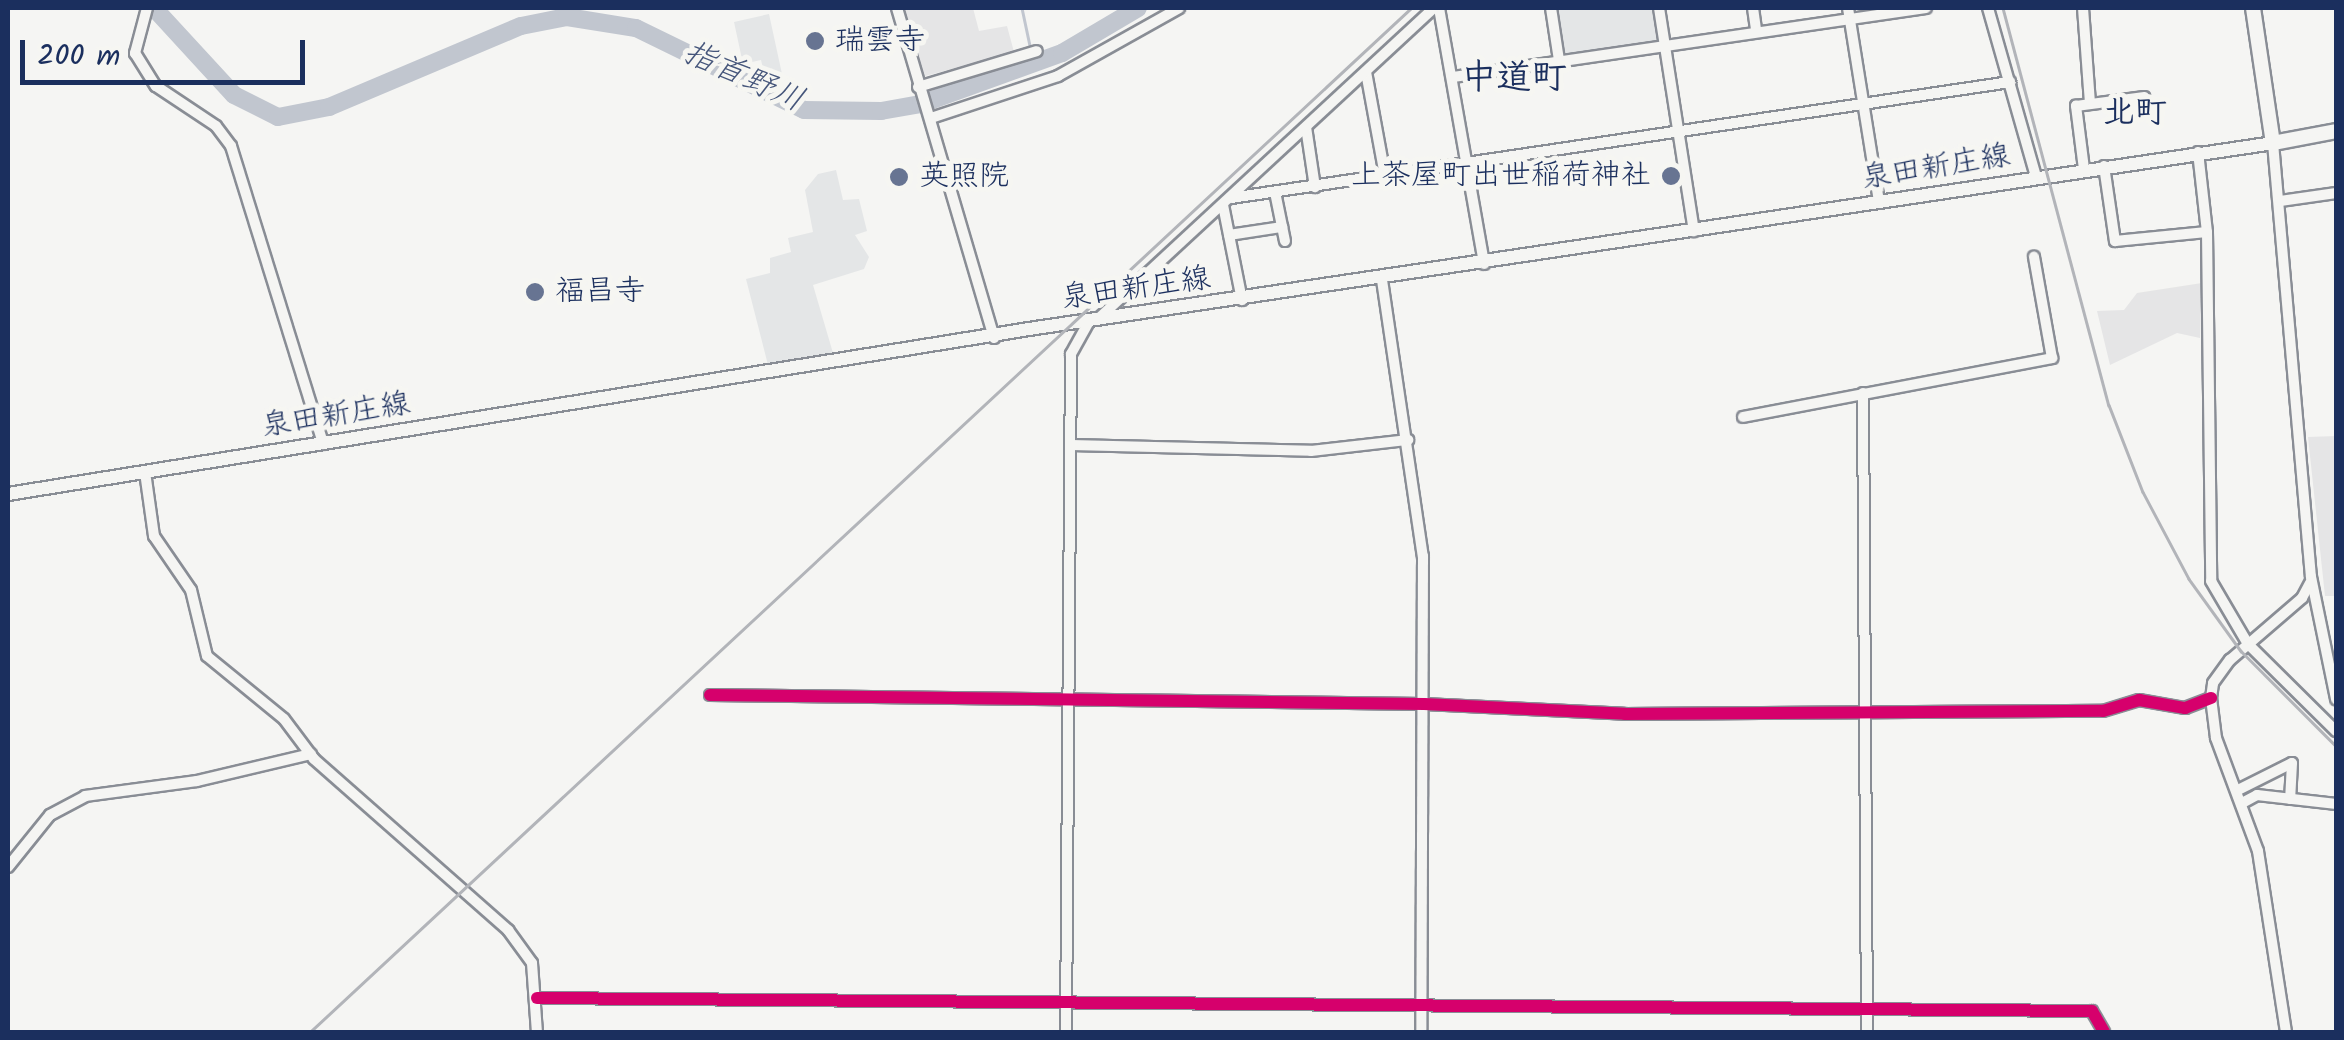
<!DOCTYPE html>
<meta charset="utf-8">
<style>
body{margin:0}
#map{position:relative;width:2344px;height:1040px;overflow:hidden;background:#f5f5f3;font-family:Kalam,"Klee One",sans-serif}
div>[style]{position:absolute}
.built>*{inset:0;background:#e5e5e6}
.green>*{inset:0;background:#e4e6e7}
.stream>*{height:2.5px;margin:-1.25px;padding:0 1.25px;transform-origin:1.25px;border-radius:1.25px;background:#c1c6cf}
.river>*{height:18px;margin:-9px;padding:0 9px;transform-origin:9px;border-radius:9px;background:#c1c6cf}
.roads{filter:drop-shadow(2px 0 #898d95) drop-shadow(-2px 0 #898d95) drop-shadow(0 2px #898d95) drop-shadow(0 -2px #898d95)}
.minor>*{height:10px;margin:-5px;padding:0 5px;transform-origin:5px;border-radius:5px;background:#f5f5f3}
.major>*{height:12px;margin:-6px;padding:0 6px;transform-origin:6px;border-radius:6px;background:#f5f5f3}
.highway>*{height:14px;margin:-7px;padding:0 7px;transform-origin:7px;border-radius:7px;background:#f5f5f3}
.rail>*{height:2.5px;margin:-1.25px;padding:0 1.25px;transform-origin:1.25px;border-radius:1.25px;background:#b2b4b9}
.cycleway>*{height:12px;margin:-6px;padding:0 6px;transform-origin:6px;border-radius:6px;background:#d6006c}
.dots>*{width:28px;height:28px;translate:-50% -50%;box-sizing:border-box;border:5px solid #f6f6f2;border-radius:50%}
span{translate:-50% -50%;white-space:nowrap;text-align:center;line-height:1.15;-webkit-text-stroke:10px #f6f6f2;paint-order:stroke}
.poi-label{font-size:30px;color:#1b2f5e}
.left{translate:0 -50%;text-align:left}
.right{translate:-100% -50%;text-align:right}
.street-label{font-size:30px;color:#1b2f5e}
.water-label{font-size:32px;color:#46567b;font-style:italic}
.neighbourhood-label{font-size:32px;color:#1b2f5e;font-weight:700}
.quarter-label{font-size:35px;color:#1b2f5e;font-weight:700}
.frame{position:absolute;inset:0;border:10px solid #1b2f5e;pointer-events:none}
.scale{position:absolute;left:20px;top:40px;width:285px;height:45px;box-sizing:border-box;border:5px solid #1b2f5e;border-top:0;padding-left:12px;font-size:30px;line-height:35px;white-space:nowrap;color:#1b2f5e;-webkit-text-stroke:8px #f6f6f2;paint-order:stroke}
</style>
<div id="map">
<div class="built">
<i style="clip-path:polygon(899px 8px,973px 8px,979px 31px,1007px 26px,1014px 52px,918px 78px)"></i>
<i style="clip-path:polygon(2202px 283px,2200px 338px,2177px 333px,2110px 365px,2097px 311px,2124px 310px,2137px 293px)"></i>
<i style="clip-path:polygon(2336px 436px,2336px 596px,2325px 596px,2308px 437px)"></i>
</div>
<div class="green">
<i style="clip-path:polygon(1556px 8px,1652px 8px,1657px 41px,1563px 55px)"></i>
<i style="clip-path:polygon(769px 14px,782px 74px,765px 77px,761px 60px,743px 64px,734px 22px)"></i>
<i style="clip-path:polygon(836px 170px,843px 200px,859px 199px,867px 231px,855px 235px,869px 257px,864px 269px,813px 285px,833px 353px,768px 365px,746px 279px,770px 273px,770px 258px,791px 252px,788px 238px,813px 232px,805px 190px,818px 174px)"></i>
</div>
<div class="stream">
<i style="left:1022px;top:8px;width:39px;rotate:78deg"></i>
</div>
<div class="river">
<i style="left:154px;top:8px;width:118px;rotate:47.4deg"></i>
<i style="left:234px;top:95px;width:49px;rotate:26.6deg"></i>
<i style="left:278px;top:117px;width:52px;rotate:-11.1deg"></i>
<i style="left:329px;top:107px;width:208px;rotate:-22.9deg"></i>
<i style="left:521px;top:26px;width:47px;rotate:-11.1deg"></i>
<i style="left:567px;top:17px;width:70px;rotate:9.1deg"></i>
<i style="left:636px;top:28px;width:187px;rotate:26deg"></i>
<i style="left:804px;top:110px;width:77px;rotate:0.7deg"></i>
<i style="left:881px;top:111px;width:41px;rotate:-9.9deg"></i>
<i style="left:921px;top:104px;width:150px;rotate:-19.9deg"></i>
<i style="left:1062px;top:53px;width:88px;rotate:-30.6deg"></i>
</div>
<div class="roads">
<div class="minor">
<i style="left:147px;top:8px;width:47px;rotate:104.9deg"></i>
<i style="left:135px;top:53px;width:39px;rotate:58deg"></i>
<i style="left:156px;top:86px;width:72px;rotate:33.7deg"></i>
<i style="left:216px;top:126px;width:25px;rotate:53deg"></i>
<i style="left:231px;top:146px;width:312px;rotate:72.8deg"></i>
<i style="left:897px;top:8px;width:344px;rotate:73.6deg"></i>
<i style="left:1439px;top:8px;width:260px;rotate:80deg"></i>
<i style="left:1551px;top:8px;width:53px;rotate:81.3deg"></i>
<i style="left:1659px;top:8px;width:226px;rotate:81.1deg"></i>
<i style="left:1753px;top:8px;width:22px;rotate:82deg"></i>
<i style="left:1848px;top:8px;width:196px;rotate:80.9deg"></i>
<i style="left:1988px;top:8px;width:176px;rotate:74.1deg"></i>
<i style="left:2083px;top:8px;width:96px;rotate:85.8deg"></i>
<i style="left:1366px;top:72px;width:106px;rotate:79.6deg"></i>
<i style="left:1453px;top:77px;width:478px;rotate:-8.3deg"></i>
<i style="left:918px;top:87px;width:124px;rotate:-16.8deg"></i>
<i style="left:931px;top:118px;width:134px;rotate:-18.3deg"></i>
<i style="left:1058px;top:76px;width:139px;rotate:-29.3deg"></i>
<i style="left:1306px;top:127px;width:61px;rotate:81.5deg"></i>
<i style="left:2273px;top:143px;width:436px;rotate:85deg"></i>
<i style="left:2311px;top:577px;width:125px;rotate:78.4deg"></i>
<i style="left:2198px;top:152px;width:81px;rotate:83.6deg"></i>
<i style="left:2207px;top:232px;width:349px;rotate:89.3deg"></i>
<i style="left:2211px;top:581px;width:73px;rotate:59.6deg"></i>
<i style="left:2248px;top:644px;width:124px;rotate:44.7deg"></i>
<i style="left:2104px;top:166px;width:76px;rotate:81.7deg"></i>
<i style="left:2115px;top:241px;width:92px;rotate:-5.6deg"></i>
<i style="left:2084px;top:169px;width:64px;rotate:-97.2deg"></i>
<i style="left:2076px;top:106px;width:69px;rotate:-7.5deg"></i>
<i style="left:1275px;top:192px;width:50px;rotate:78.5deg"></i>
<i style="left:1231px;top:198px;width:788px;rotate:-8.47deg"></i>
<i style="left:2280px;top:201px;width:57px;rotate:-8.1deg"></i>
<i style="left:1223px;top:205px;width:97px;rotate:78.7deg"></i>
<i style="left:1229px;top:235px;width:54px;rotate:-8.6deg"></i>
<i style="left:1382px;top:280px;width:279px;rotate:81.6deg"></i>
<i style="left:1423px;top:556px;width:476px;rotate:90.2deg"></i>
<i style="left:1098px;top:319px;width:458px;rotate:-42.8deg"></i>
<i style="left:1863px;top:393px;width:639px;rotate:89.64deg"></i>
<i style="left:1743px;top:417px;width:315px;rotate:-10.8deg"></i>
<i style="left:2052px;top:358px;width:103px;rotate:-100.1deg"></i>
<i style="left:1071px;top:445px;width:240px;rotate:1.4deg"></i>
<i style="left:1311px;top:451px;width:98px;rotate:-6.5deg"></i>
<i style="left:145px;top:472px;width:65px;rotate:82deg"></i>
<i style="left:154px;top:536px;width:65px;rotate:55.6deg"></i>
<i style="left:191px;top:590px;width:68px;rotate:76.4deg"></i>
<i style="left:207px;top:656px;width:99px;rotate:39.3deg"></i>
<i style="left:284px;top:719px;width:50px;rotate:53.1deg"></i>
<i style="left:314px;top:759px;width:259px;rotate:41.4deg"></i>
<i style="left:508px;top:930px;width:41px;rotate:54deg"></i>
<i style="left:532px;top:963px;width:69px;rotate:85.9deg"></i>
<i style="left:710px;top:695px;width:714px;rotate:0.72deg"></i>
<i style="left:1424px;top:704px;width:201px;rotate:2.8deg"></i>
<i style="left:1625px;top:714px;width:478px;rotate:-0.4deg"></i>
<i style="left:2103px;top:711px;width:38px;rotate:-17deg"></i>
<i style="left:2139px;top:700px;width:47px;rotate:9.9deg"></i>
<i style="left:2185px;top:708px;width:28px;rotate:-21deg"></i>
<i style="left:2240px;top:789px;width:58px;rotate:-26.6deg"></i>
<i style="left:2292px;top:763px;width:36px;rotate:93deg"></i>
<i style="left:2244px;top:802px;width:15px;rotate:-28deg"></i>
<i style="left:2257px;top:795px;width:80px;rotate:6.5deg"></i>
<i style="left:8px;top:867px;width:67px;rotate:-51.1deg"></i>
<i style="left:50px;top:815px;width:40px;rotate:-28deg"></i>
<i style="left:85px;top:796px;width:113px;rotate:-7.6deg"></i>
<i style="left:197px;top:781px;width:117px;rotate:-13.3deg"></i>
<i style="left:537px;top:998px;width:1555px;rotate:0.48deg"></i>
<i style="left:2092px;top:1011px;width:24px;rotate:60deg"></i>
<i style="left:1066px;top:1032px;width:678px;rotate:-89.58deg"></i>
<i style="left:1071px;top:354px;width:39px;rotate:-61deg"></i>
<i style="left:2286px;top:1032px;width:183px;rotate:-98.8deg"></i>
<i style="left:2258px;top:851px;width:121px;rotate:-110.4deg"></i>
<i style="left:2216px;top:738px;width:40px;rotate:-97.1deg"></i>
<i style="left:2211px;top:698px;width:15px;rotate:-82deg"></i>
<i style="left:2213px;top:683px;width:29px;rotate:-54deg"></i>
<i style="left:2230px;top:660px;width:95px;rotate:-40.7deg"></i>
<i style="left:2302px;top:598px;width:17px;rotate:-62deg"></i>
</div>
<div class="major">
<i style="left:8px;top:494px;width:1034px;rotate:-9.18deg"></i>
<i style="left:1029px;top:329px;width:1258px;rotate:-8.5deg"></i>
</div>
<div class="highway">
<i style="left:2253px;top:8px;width:136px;rotate:81.6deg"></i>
<i style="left:2273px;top:143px;width:64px;rotate:-10.8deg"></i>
</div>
</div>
<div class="rail">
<i style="left:2003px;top:8px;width:411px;rotate:75.1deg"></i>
<i style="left:2109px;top:405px;width:93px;rotate:68.7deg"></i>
<i style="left:2143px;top:492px;width:98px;rotate:62.1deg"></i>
<i style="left:2189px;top:579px;width:89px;rotate:54.2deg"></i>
<i style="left:2241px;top:651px;width:134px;rotate:45deg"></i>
<i style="left:310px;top:1032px;width:1504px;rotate:-42.92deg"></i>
</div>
<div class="cycleway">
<i style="left:710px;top:695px;width:714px;rotate:0.72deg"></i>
<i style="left:1424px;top:704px;width:201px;rotate:2.8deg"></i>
<i style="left:1625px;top:714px;width:478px;rotate:-0.4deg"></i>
<i style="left:2103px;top:711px;width:38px;rotate:-17deg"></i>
<i style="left:2139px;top:700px;width:47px;rotate:9.9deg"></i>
<i style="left:2185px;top:708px;width:28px;rotate:-21deg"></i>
<i style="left:537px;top:998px;width:1555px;rotate:0.48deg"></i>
<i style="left:2092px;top:1011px;width:24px;rotate:60deg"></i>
</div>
<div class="dots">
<i style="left:815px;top:41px;background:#677492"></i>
<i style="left:1671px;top:176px;background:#677492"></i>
<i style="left:899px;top:177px;background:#677492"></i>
<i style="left:535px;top:292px;background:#677492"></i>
</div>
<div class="poi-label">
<span class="left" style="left:835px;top:41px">瑞雲寺</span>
<span class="right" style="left:1651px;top:176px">上茶屋町出世稲荷神社</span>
<span class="left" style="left:919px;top:177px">英照院</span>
<span class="left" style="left:555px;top:292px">福昌寺</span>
</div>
<div class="street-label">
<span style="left:1936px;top:168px;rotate:-9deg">泉田新庄線</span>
<span style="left:1136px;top:289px;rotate:-8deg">泉田新庄線</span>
<span style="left:336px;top:416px;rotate:-9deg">泉田新庄線</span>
</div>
<div class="water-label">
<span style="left:743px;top:78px;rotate:24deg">指首野川</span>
</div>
<div class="neighbourhood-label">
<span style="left:2135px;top:114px">北町</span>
</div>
<div class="quarter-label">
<span style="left:1514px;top:79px">中道町</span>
</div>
<div class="frame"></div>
<div class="scale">200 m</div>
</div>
